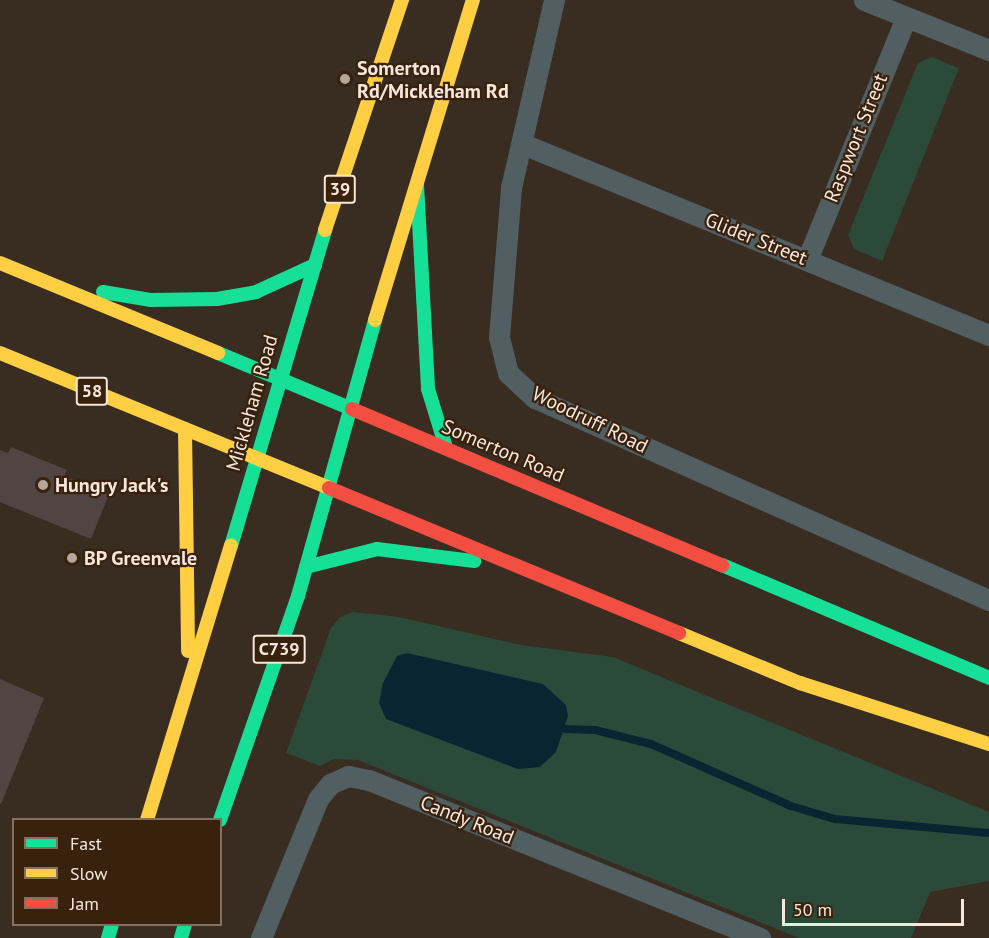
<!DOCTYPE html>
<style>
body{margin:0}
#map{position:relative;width:989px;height:938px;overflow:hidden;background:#392c21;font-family:"PT Sans",sans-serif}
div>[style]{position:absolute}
.green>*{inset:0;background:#2b4a39}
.water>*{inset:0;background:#092532}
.stream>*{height:8px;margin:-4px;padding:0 4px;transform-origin:4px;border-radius:4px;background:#092532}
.building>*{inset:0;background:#514544}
.street>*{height:21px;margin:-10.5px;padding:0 10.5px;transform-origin:10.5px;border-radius:10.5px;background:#515e62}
.fast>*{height:14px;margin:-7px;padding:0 7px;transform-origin:7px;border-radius:7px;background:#16e098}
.slow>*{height:14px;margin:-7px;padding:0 7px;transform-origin:7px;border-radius:7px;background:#ffcf43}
.jam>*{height:14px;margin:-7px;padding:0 7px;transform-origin:7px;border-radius:7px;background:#f24e42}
.dots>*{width:16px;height:16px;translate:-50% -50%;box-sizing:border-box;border:3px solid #38210d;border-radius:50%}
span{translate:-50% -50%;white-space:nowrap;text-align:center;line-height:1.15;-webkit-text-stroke:4.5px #38210d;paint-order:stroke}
.shield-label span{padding:2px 4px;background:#38210d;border:2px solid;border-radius:4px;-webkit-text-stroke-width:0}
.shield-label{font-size:18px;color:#f7e7db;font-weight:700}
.poi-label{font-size:20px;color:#f7e7db;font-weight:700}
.left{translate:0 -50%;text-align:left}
.street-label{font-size:20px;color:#f7e7db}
.legend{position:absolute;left:12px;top:818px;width:210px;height:108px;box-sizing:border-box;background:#38210d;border:2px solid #84705f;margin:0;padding:8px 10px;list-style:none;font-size:18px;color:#f7e7db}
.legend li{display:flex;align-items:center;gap:12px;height:30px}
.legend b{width:30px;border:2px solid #84705f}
.scale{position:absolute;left:782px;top:899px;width:182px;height:27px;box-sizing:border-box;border:3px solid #f7e7db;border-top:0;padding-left:8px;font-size:18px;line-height:21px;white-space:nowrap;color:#f7e7db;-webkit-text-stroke:4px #38210d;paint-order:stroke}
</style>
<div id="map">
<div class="green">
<i style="clip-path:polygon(932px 57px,959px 68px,882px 261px,854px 249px,848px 235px,918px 63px)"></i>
<i style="clip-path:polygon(353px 612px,399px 617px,521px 645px,613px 657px,989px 812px,989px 881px,930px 892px,911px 938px,799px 938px,358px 760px,334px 759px,320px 766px,286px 753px,331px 628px,340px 617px)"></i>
</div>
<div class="water">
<i style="clip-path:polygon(407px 653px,543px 684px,566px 705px,568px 716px,556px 752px,540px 767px,518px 769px,386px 719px,379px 703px,383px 683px,397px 656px)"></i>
</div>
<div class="stream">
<i style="left:565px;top:729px;width:30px;rotate:2deg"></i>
<i style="left:595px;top:730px;width:58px;rotate:14deg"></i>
<i style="left:651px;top:744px;width:153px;rotate:23.9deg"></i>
<i style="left:791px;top:806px;width:46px;rotate:16.5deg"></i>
<i style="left:835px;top:819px;width:155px;rotate:5.2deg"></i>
</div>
<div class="building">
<i style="clip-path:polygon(11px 447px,67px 470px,64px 476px,109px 494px,91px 539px,0 502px,0 450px,8px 453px)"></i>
<i style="clip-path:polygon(0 679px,44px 698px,1px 804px,0 804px)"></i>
</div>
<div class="street">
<i style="left:554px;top:0;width:193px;rotate:102.9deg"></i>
<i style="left:511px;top:188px;width:149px;rotate:94.6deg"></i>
<i style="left:499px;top:337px;width:37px;rotate:76deg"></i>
<i style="left:508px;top:373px;width:37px;rotate:43deg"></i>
<i style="left:535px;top:398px;width:497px;rotate:24deg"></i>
<i style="left:864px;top:0;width:135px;rotate:21.8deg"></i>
<i style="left:523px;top:144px;width:504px;rotate:22.29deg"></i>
<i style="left:807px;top:260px;width:262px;rotate:-67.8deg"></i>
<i style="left:261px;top:938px;width:150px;rotate:-67.7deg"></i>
<i style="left:318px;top:799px;width:19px;rotate:-51deg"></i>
<i style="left:330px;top:784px;width:20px;rotate:-24deg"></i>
<i style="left:348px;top:776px;width:21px;rotate:11deg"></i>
<i style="left:369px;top:780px;width:422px;rotate:22deg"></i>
</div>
<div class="fast">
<i style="left:417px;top:185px;width:204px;rotate:86.9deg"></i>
<i style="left:428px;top:389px;width:62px;rotate:73deg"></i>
<i style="left:103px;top:292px;width:49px;rotate:9.5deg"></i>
<i style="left:151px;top:300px;width:66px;rotate:-0.9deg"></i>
<i style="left:217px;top:299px;width:40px;rotate:-10deg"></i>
<i style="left:256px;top:292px;width:65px;rotate:-24.6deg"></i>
<i style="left:218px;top:353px;width:145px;rotate:22.7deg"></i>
<i style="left:231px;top:546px;width:330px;rotate:-73.4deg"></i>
<i style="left:722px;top:565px;width:290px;rotate:22.9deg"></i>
<i style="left:306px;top:567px;width:73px;rotate:-14.2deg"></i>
<i style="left:377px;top:549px;width:98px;rotate:7.1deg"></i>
<i style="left:220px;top:820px;width:237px;rotate:-70.8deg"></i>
<i style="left:298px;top:596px;width:287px;rotate:-74.4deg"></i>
<i style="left:108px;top:938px;width:15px;rotate:-74deg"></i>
<i style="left:181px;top:938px;width:15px;rotate:-74deg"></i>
</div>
<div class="slow">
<i style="left:325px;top:230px;width:243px;rotate:-71.5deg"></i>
<i style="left:0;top:263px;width:236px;rotate:22.4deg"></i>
<i style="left:375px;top:320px;width:335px;rotate:-73deg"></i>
<i style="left:0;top:353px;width:356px;rotate:22.3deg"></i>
<i style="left:185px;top:429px;width:222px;rotate:89.2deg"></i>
<i style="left:679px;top:633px;width:131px;rotate:22.5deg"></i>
<i style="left:800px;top:683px;width:199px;rotate:17.9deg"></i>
<i style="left:147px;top:820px;width:287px;rotate:-73deg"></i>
</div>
<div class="jam">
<i style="left:352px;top:409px;width:402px;rotate:22.9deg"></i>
<i style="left:329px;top:488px;width:379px;rotate:22.5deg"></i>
</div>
<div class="dots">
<i style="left:345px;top:79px;background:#b4a69a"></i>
<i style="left:43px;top:485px;background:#b4a69a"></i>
<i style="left:72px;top:558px;background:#b4a69a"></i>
</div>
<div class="shield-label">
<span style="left:340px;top:189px">39</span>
<span style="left:92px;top:391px">58</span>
<span style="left:279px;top:649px">C739</span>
</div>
<div class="poi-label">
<span class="left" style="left:357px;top:80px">Somerton<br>Rd/Mickleham Rd</span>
<span class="left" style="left:55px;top:485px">Hungry Jack's</span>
<span class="left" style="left:84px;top:558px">BP Greenvale</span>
</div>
<div class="street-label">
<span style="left:856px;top:138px;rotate:-68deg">Raspwort Street</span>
<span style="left:756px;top:239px;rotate:22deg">Glider Street</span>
<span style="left:252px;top:403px;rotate:-74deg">Mickleham Road</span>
<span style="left:590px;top:420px;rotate:26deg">Woodruff Road</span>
<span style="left:503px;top:451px;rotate:23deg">Somerton Road</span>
<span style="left:467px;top:820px;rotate:22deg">Candy Road</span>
</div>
<ul class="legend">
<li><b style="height:8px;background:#16e098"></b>Fast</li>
<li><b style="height:8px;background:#ffcf43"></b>Slow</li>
<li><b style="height:8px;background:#f24e42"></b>Jam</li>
</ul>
<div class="scale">50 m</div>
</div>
